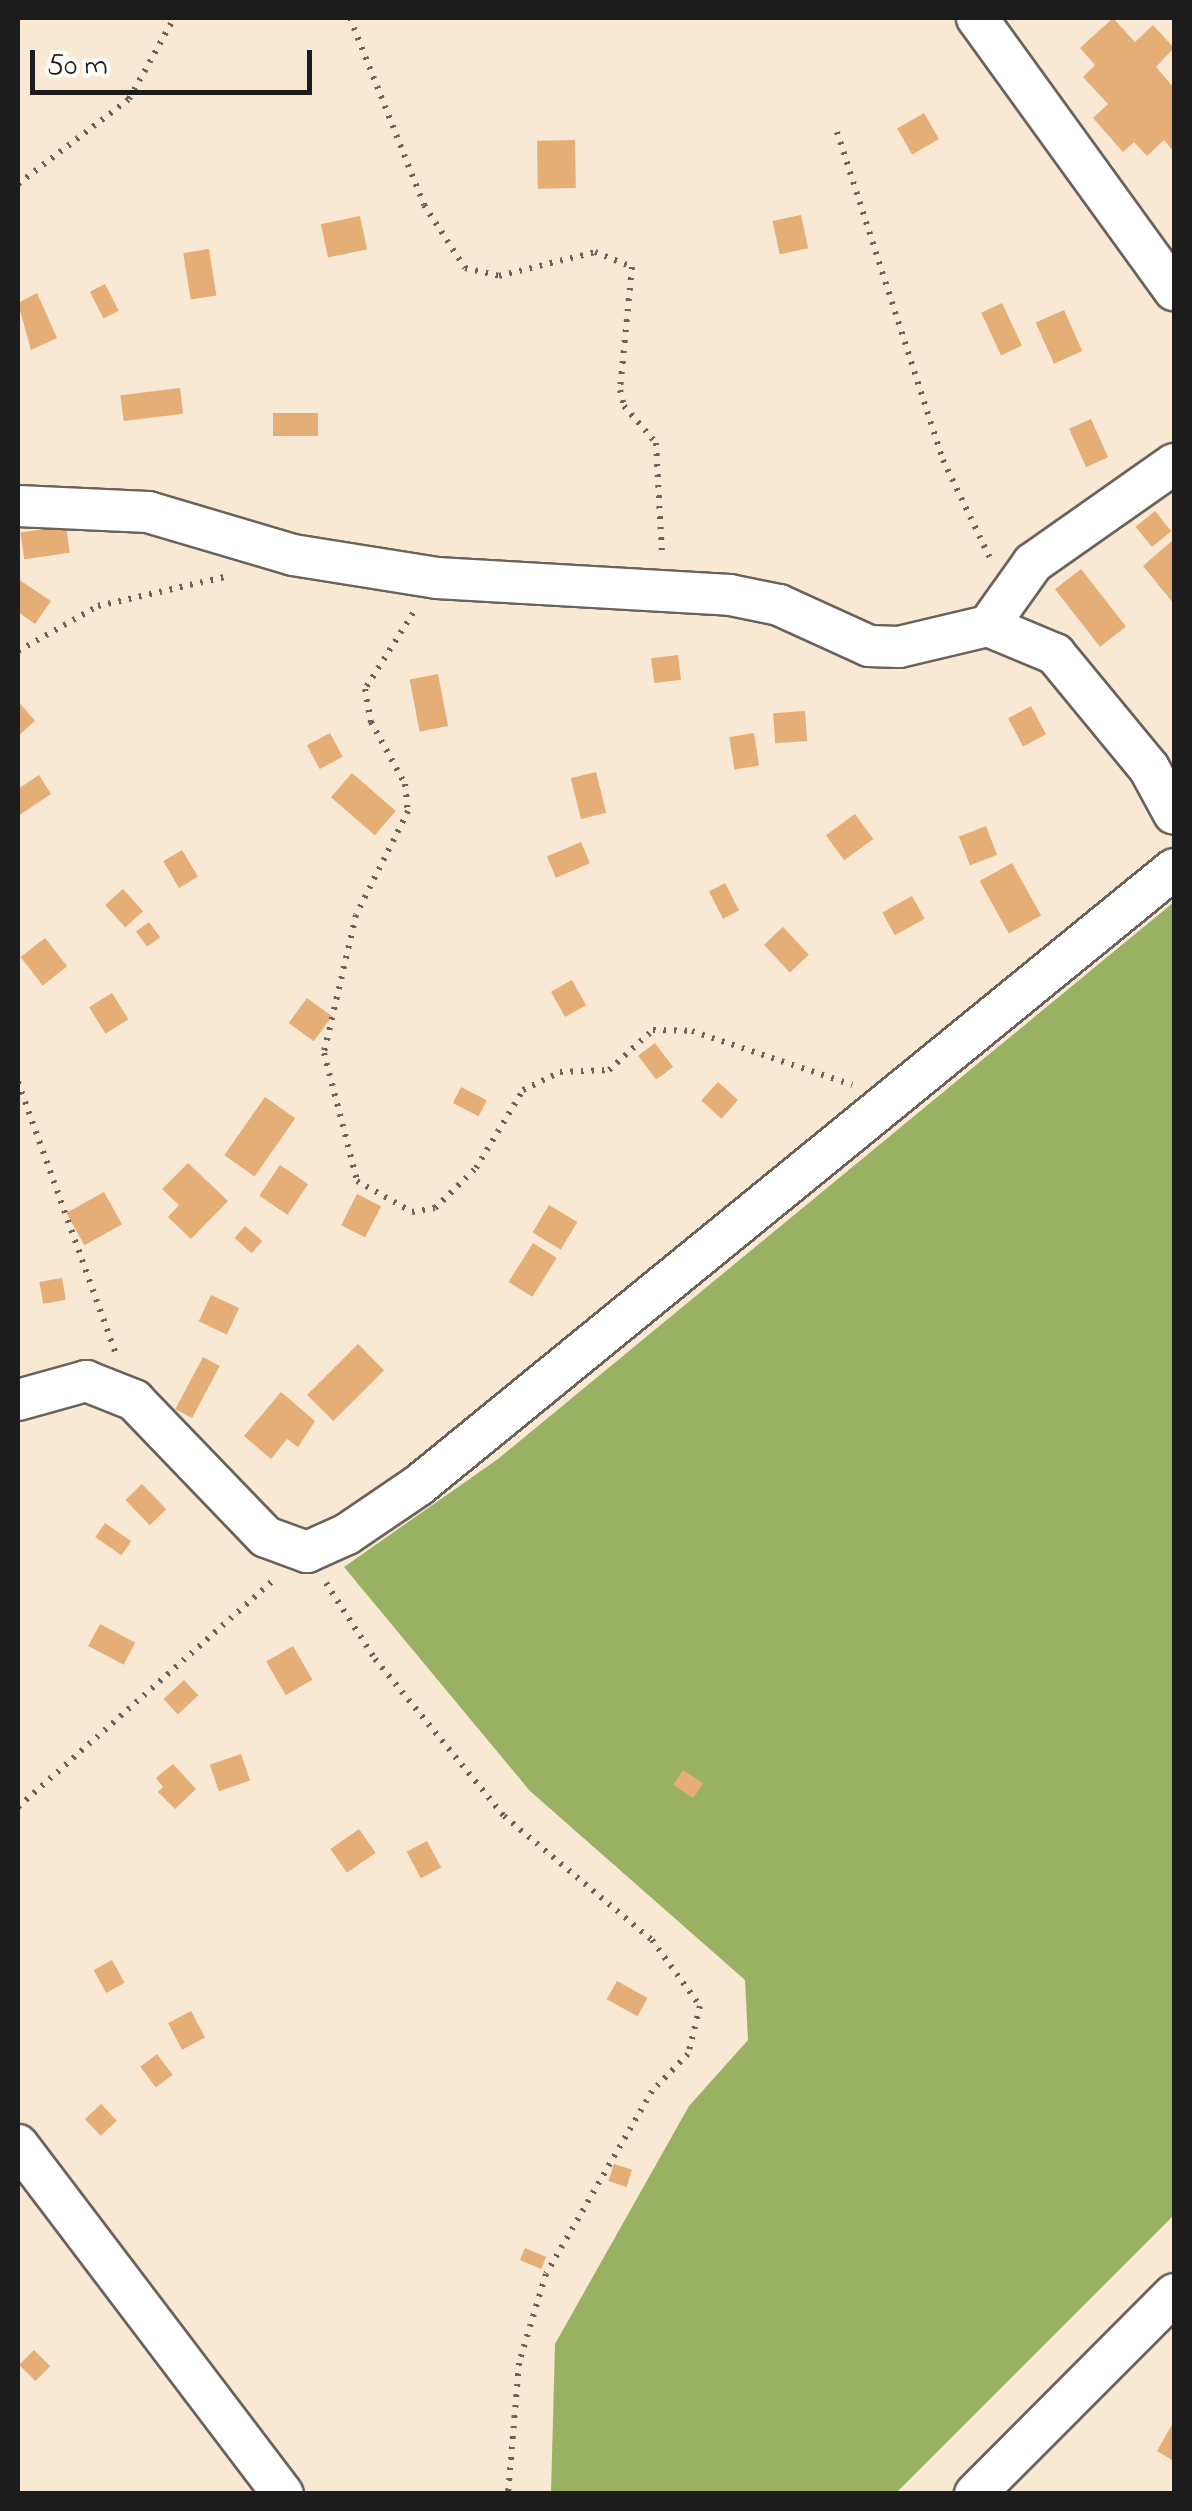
<!DOCTYPE html>
<style>
body{margin:0}
#map{position:relative;width:1192px;height:2511px;overflow:hidden;background:#f8e8d4;font-family:"Indie Flower",sans-serif}
div>[style]{position:absolute}
.forest>*{inset:0;background:#99b162}
.building>*{inset:0;background:#e5ae76;transform-origin:0 0}
.path>*{height:6px;margin-top:-3px;transform-origin:0;background:repeating-linear-gradient(90deg,#69635c 0 2.5px,transparent 0 10.5px)}
.roads{filter:drop-shadow(2px 0 #69635c) drop-shadow(-2px 0 #69635c) drop-shadow(0 2px #69635c) drop-shadow(0 -2px #69635c)}
.street>*{height:40px;margin:-20px;padding:0 20px;transform-origin:20px;border-radius:20px;background:#fff}
span{translate:-50% -50%;white-space:nowrap;text-align:center;line-height:1.15;-webkit-text-stroke:8px #fdfcf7;paint-order:stroke}
.frame{position:absolute;inset:0;border:20px solid #1c1c1c;pointer-events:none}
.scale{position:absolute;left:30px;top:50px;width:282px;height:45px;box-sizing:border-box;border:5px solid #1c1c1c;border-top:0;padding-left:12px;font-size:30px;line-height:35px;white-space:nowrap;color:#1c1c1c;-webkit-text-stroke:8px #fdfcf7;paint-order:stroke}
</style>
<div id="map">
<div class="forest">
<i style="clip-path:polygon(1174px 902px,1174px 2215px,896px 2493px,551px 2493px,555px 2344px,689px 2106px,748px 2040px,745px 1980px,530px 1791px,344px 1567px,498px 1459px)"></i>
</div>
<div class="building">
<i style="clip-path:polygon(1113px 18px,1135px 42px,1153px 25px,1174px 48px,1156px 67px,1174px 88px,1174px 152px,1164px 140px,1147px 156px,1134px 142px,1123px 152px,1093px 118px,1108px 104px,1083px 77px,1095px 65px,1080px 48px)"></i>
<i style="left:924px;top:113px;width:30px;height:31px;rotate:60deg"></i>
<i style="left:575px;top:140px;width:48px;height:38px;rotate:89deg"></i>
<i style="left:801px;top:215px;width:34px;height:29px;rotate:78deg"></i>
<i style="left:360px;top:216px;width:34px;height:40px;rotate:78deg"></i>
<i style="left:209px;top:249px;width:47px;height:26px;rotate:81deg"></i>
<i style="left:105px;top:284px;width:30px;height:17px;rotate:63deg"></i>
<i style="clip-path:polygon(37px 293px,57px 338px,31px 350px,18px 303px)"></i>
<i style="left:1002px;top:303px;width:47px;height:23px;rotate:65deg"></i>
<i style="left:1064px;top:310px;width:45px;height:31px;rotate:66deg"></i>
<i style="left:180px;top:388px;width:26px;height:60px;rotate:83deg"></i>
<i style="left:273px;top:413px;width:45px;height:23px"></i>
<i style="left:1091px;top:419px;width:42px;height:24px;rotate:66deg"></i>
<i style="left:1155px;top:511px;width:26px;height:25px;rotate:51deg"></i>
<i style="left:66px;top:526px;width:27px;height:46px;rotate:82deg"></i>
<i style="clip-path:polygon(1174px 539px,1174px 604px,1143px 566px)"></i>
<i style="left:1081px;top:569px;width:73px;height:33px;rotate:52deg"></i>
<i style="clip-path:polygon(18px 579px,51px 601px,35px 624px,18px 612px)"></i>
<i style="left:678px;top:655px;width:25px;height:27px;rotate:83deg"></i>
<i style="left:438px;top:674px;width:53px;height:29px;rotate:79deg"></i>
<i style="clip-path:polygon(18px 701px,35px 721px,18px 736px)"></i>
<i style="left:1031px;top:706px;width:32px;height:26px;rotate:62deg"></i>
<i style="left:805px;top:711px;width:30px;height:32px;rotate:86deg"></i>
<i style="left:330px;top:733px;width:27px;height:26px;rotate:62deg"></i>
<i style="left:754px;top:733px;width:33px;height:25px;rotate:81deg"></i>
<i style="left:596px;top:772px;width:42px;height:26px;rotate:76deg"></i>
<i style="left:352px;top:773px;width:58px;height:32px;rotate:41deg"></i>
<i style="clip-path:polygon(39px 775px,51px 794px,18px 816px,18px 789px)"></i>
<i style="left:855px;top:814px;width:31px;height:36px;rotate:54deg"></i>
<i style="left:986px;top:826px;width:31px;height:29px;rotate:69deg"></i>
<i style="left:581px;top:842px;width:23px;height:37px;rotate:67deg"></i>
<i style="left:182px;top:850px;width:31px;height:22px;rotate:59deg"></i>
<i style="left:1012px;top:863px;width:60px;height:37px;rotate:61deg"></i>
<i style="left:725px;top:883px;width:31px;height:18px;rotate:63deg"></i>
<i style="left:123px;top:889px;width:30px;height:24px;rotate:48deg"></i>
<i style="left:912px;top:896px;width:26px;height:34px;rotate:61deg"></i>
<i style="left:149px;top:922px;width:19px;height:16px;rotate:54deg"></i>
<i style="left:783px;top:927px;width:38px;height:26px;rotate:47deg"></i>
<i style="left:45px;top:938px;width:36px;height:31px;rotate:52deg"></i>
<i style="left:572px;top:980px;width:29px;height:24px;rotate:61deg"></i>
<i style="left:112px;top:993px;width:31px;height:27px;rotate:58deg"></i>
<i style="left:307px;top:998px;width:31px;height:31px;rotate:36deg"></i>
<i style="left:655px;top:1043px;width:30px;height:21px;rotate:53deg"></i>
<i style="left:718px;top:1082px;width:27px;height:25px;rotate:42deg"></i>
<i style="left:461px;top:1087px;width:29px;height:18px;rotate:27deg"></i>
<i style="left:265px;top:1097px;width:37px;height:71px;rotate:35deg"></i>
<i style="clip-path:polygon(188px 1163px,228px 1201px,191px 1239px,168px 1217px,179px 1205px,162px 1189px)"></i>
<i style="left:280px;top:1165px;width:34px;height:37px;rotate:34deg"></i>
<i style="left:104px;top:1192px;width:37px;height:43px;rotate:61deg"></i>
<i style="left:357px;top:1194px;width:27px;height:35px;rotate:27deg"></i>
<i style="left:549px;top:1205px;width:33px;height:32px;rotate:31deg"></i>
<i style="left:245px;top:1226px;width:23px;height:16px;rotate:41deg"></i>
<i style="left:533px;top:1243px;width:28px;height:46px;rotate:32deg"></i>
<i style="left:62px;top:1278px;width:22px;height:23px;rotate:80deg"></i>
<i style="left:211px;top:1295px;width:31px;height:29px;rotate:25deg"></i>
<i style="left:358px;top:1344px;width:37px;height:72px;rotate:45deg"></i>
<i style="left:203px;top:1357px;width:19px;height:59px;rotate:28deg"></i>
<i style="clip-path:polygon(281px 1392px,315px 1421px,298px 1447px,287px 1439px,271px 1459px,244px 1436px)"></i>
<i style="left:142px;top:1484px;width:35px;height:23px;rotate:46deg"></i>
<i style="left:105px;top:1523px;width:32px;height:17px;rotate:35deg"></i>
<i style="left:100px;top:1624px;width:40px;height:25px;rotate:28deg"></i>
<i style="left:293px;top:1646px;width:39px;height:31px;rotate:60deg"></i>
<i style="left:184px;top:1680px;width:21px;height:28px;rotate:47deg"></i>
<i style="left:241px;top:1754px;width:28px;height:33px;rotate:71deg"></i>
<i style="clip-path:polygon(173px 1764px,196px 1789px,175px 1809px,158px 1792px,163px 1787px,156px 1778px)"></i>
<i style="left:683px;top:1770px;width:24px;height:18px;rotate:33deg"></i>
<i style="left:359px;top:1829px;width:29px;height:35px;rotate:55deg"></i>
<i style="left:427px;top:1841px;width:30px;height:23px;rotate:62deg"></i>
<i style="left:112px;top:1960px;width:26px;height:21px;rotate:61deg"></i>
<i style="left:617px;top:1981px;width:35px;height:21px;rotate:29deg"></i>
<i style="left:191px;top:2011px;width:30px;height:26px;rotate:62deg"></i>
<i style="left:157px;top:2054px;width:26px;height:21px;rotate:53deg"></i>
<i style="left:101px;top:2104px;width:23px;height:22px;rotate:47deg"></i>
<i style="left:614px;top:2164px;width:19px;height:18px;rotate:18deg"></i>
<i style="left:525px;top:2248px;width:23px;height:13px;rotate:23deg"></i>
<i style="left:34px;top:2350px;width:23px;height:21px;rotate:45deg"></i>
<i style="clip-path:polygon(1174px 2421px,1174px 2461px,1157px 2451px)"></i>
</div>
<div class="path">
<i style="left:350px;top:18px;width:201px;rotate:68.4deg"></i>
<i style="left:424px;top:205px;width:75px;rotate:56.9deg"></i>
<i style="left:465px;top:268px;width:35px;rotate:13deg"></i>
<i style="left:499px;top:276px;width:99px;rotate:-14deg"></i>
<i style="left:595px;top:252px;width:40px;rotate:22deg"></i>
<i style="left:632px;top:267px;width:124px;rotate:95.6deg"></i>
<i style="left:620px;top:390px;width:16px;rotate:76deg"></i>
<i style="left:624px;top:406px;width:49px;rotate:49.1deg"></i>
<i style="left:656px;top:443px;width:110px;rotate:86.9deg"></i>
<i style="left:837px;top:132px;width:345px;rotate:72.1deg"></i>
<i style="left:943px;top:460px;width:111px;rotate:64.4deg"></i>
<i style="left:18px;top:184px;width:140px;rotate:-37.4deg"></i>
<i style="left:129px;top:99px;width:93px;rotate:-60.9deg"></i>
<i style="left:413px;top:613px;width:90px;rotate:122.3deg"></i>
<i style="left:365px;top:689px;width:34px;rotate:80deg"></i>
<i style="left:371px;top:722px;width:71px;rotate:61.3deg"></i>
<i style="left:405px;top:784px;width:27px;rotate:84deg"></i>
<i style="left:408px;top:811px;width:116px;rotate:116.6deg"></i>
<i style="left:356px;top:915px;width:142px;rotate:103.1deg"></i>
<i style="left:324px;top:1053px;width:132px;rotate:75.5deg"></i>
<i style="left:357px;top:1181px;width:63px;rotate:29.4deg"></i>
<i style="left:412px;top:1212px;width:23px;rotate:-10deg"></i>
<i style="left:435px;top:1208px;width:57px;rotate:-44.3deg"></i>
<i style="left:476px;top:1168px;width:91px;rotate:-58.9deg"></i>
<i style="left:523px;top:1090px;width:41px;rotate:-25.9deg"></i>
<i style="left:560px;top:1072px;width:49px;rotate:-2.3deg"></i>
<i style="left:609px;top:1070px;width:59px;rotate:-42.3deg"></i>
<i style="left:653px;top:1030px;width:39px;rotate:1deg"></i>
<i style="left:692px;top:1031px;width:169px;rotate:18.6deg"></i>
<i style="left:18px;top:651px;width:92px;rotate:-29.4deg"></i>
<i style="left:98px;top:606px;width:130px;rotate:-12.9deg"></i>
<i style="left:18px;top:1082px;width:287px;rotate:70.2deg"></i>
<i style="left:326px;top:1583px;width:90px;rotate:57.2deg"></i>
<i style="left:375px;top:1659px;width:203px;rotate:50.6deg"></i>
<i style="left:504px;top:1816px;width:193px;rotate:40deg"></i>
<i style="left:652px;top:1940px;width:82px;rotate:54deg"></i>
<i style="left:700px;top:2006px;width:49px;rotate:104deg"></i>
<i style="left:688px;top:2054px;width:52px;rotate:134.2deg"></i>
<i style="left:652px;top:2091px;width:211px;rotate:120.1deg"></i>
<i style="left:546px;top:2274px;width:93px;rotate:106.9deg"></i>
<i style="left:519px;top:2363px;width:131px;rotate:94.8deg"></i>
<i style="left:18px;top:1807px;width:344px;rotate:-41.6deg"></i>
</div>
<div class="roads">
<div class="street">
<i style="left:977px;top:18px;width:336px;rotate:54.1deg"></i>
<i style="left:18px;top:506px;width:130px;rotate:2.6deg"></i>
<i style="left:148px;top:512px;width:151px;rotate:16.5deg"></i>
<i style="left:293px;top:555px;width:146px;rotate:9.1deg"></i>
<i style="left:437px;top:578px;width:293px;rotate:3.3deg"></i>
<i style="left:730px;top:595px;width:50px;rotate:11.5deg"></i>
<i style="left:779px;top:605px;width:99px;rotate:24.5deg"></i>
<i style="left:869px;top:646px;width:30px;rotate:2deg"></i>
<i style="left:899px;top:647px;width:91px;rotate:-13.3deg"></i>
<i style="left:988px;top:626px;width:73px;rotate:22.7deg"></i>
<i style="left:1055px;top:654px;width:148px;rotate:50.5deg"></i>
<i style="left:1149px;top:768px;width:52px;rotate:61.5deg"></i>
<i style="left:988px;top:626px;width:77px;rotate:-54.5deg"></i>
<i style="left:1033px;top:563px;width:172px;rotate:-35.1deg"></i>
<i style="left:18px;top:1400px;width:71px;rotate:-15.6deg"></i>
<i style="left:86px;top:1381px;width:52px;rotate:21.6deg"></i>
<i style="left:134px;top:1400px;width:190px;rotate:46.1deg"></i>
<i style="left:266px;top:1537px;width:44px;rotate:20.1deg"></i>
<i style="left:307px;top:1552px;width:44px;rotate:-24.2deg"></i>
<i style="left:347px;top:1534px;width:87px;rotate:-34.2deg"></i>
<i style="left:419px;top:1485px;width:974px;rotate:-39.21deg"></i>
<i style="left:18px;top:2145px;width:438px;rotate:52.8deg"></i>
<i style="left:975px;top:2494px;width:282px;rotate:-45.1deg"></i>
</div>
</div>
<div class="frame"></div>
<div class="scale">50 m</div>
</div>
